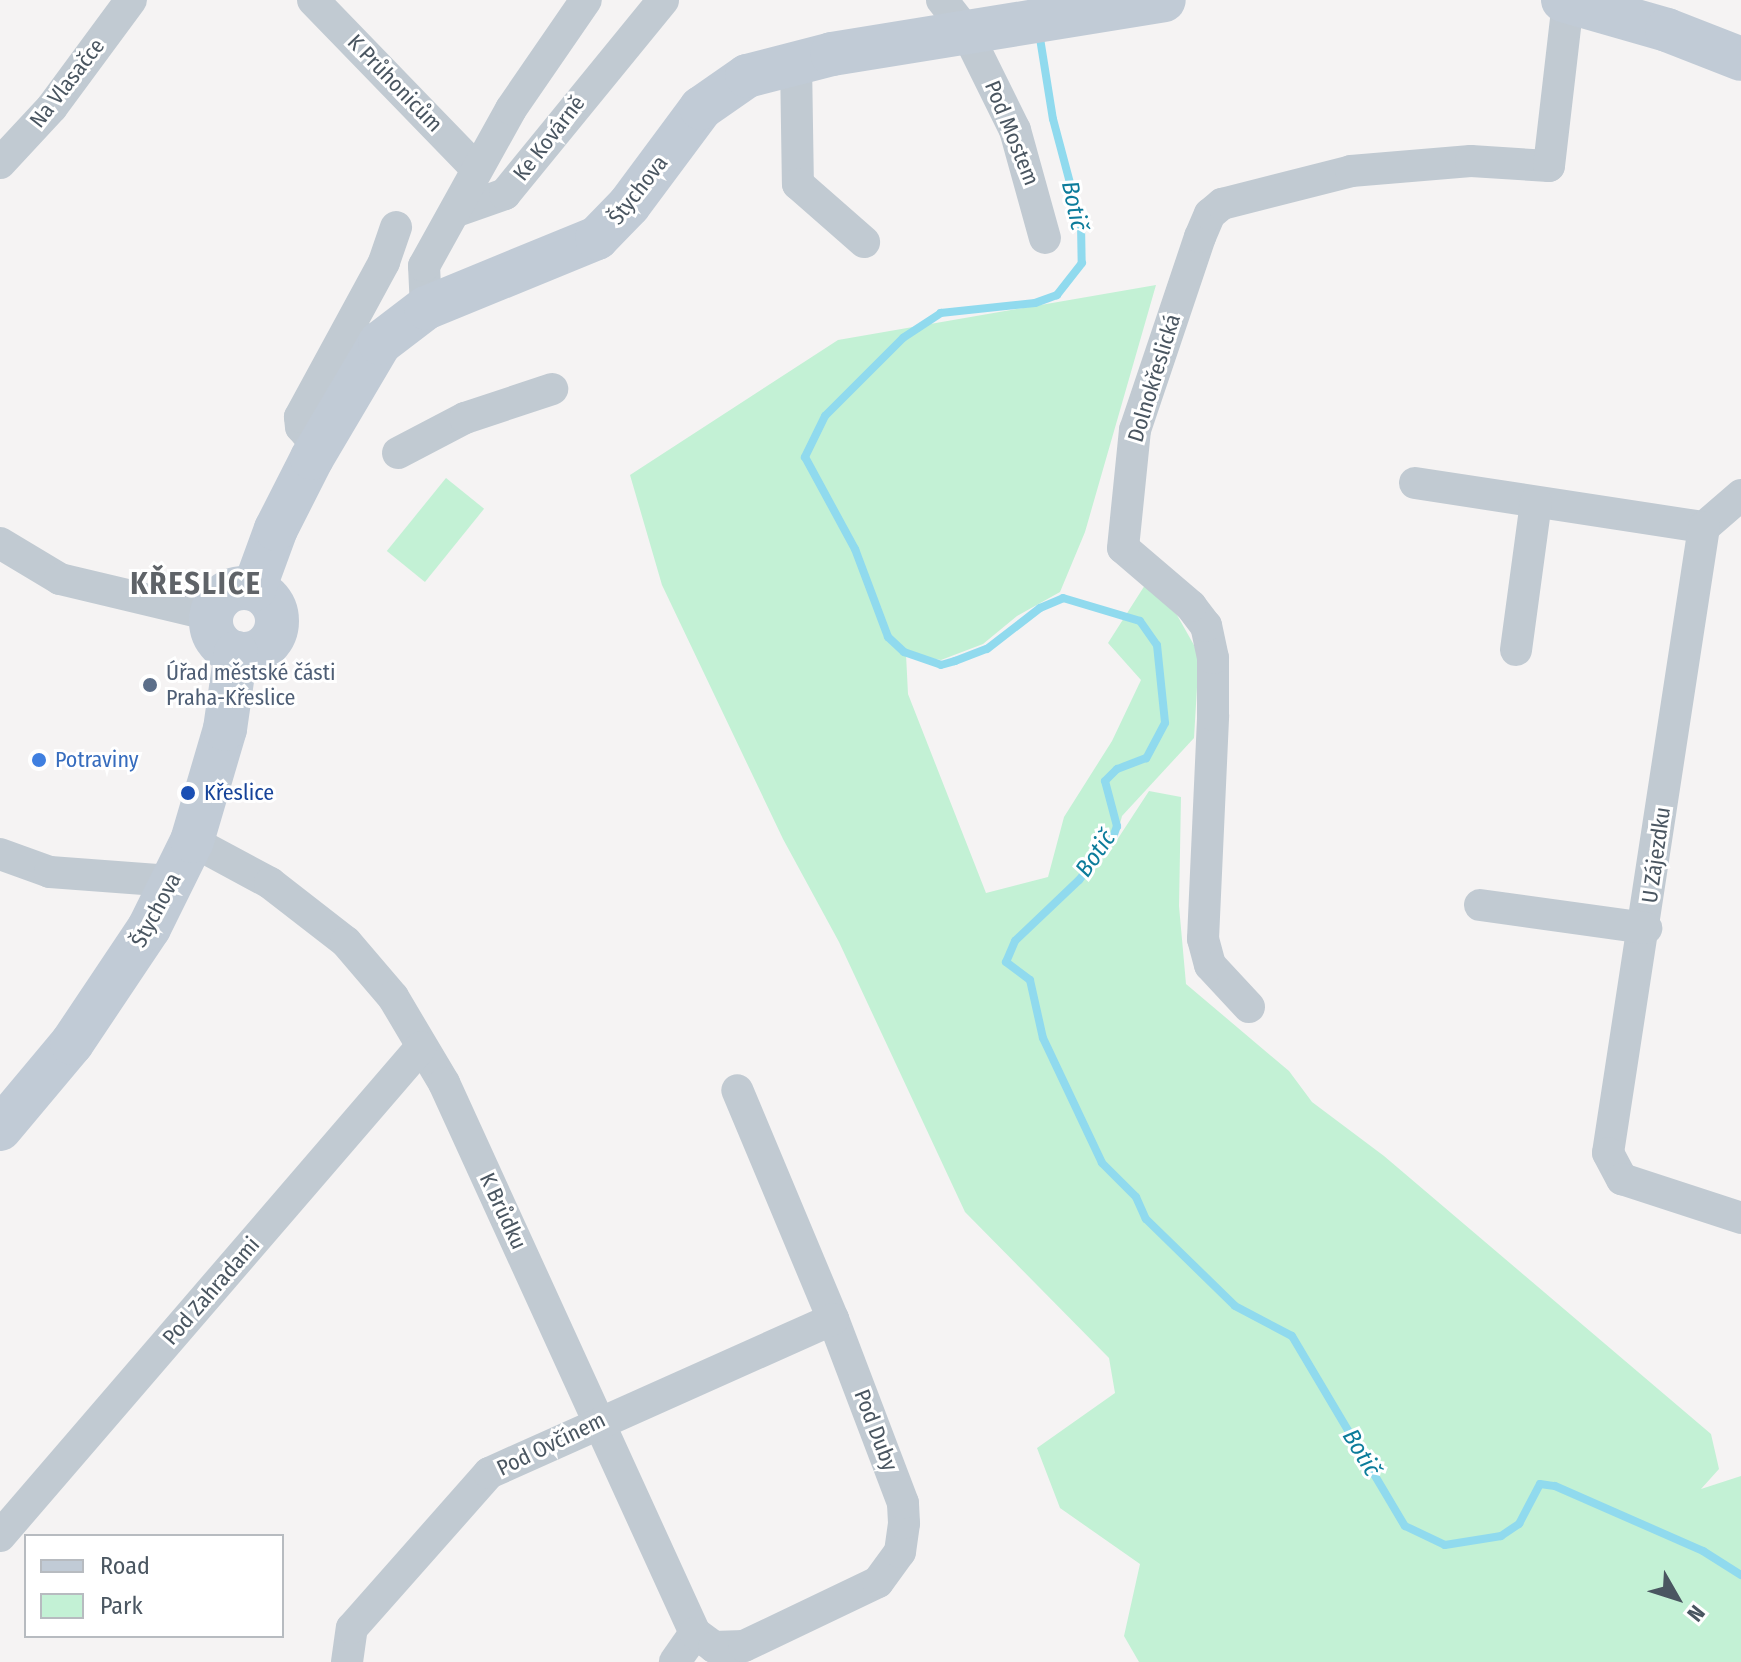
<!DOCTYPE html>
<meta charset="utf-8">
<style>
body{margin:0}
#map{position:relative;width:1741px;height:1662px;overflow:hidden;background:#f5f3f3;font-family:"Fira Sans Condensed",sans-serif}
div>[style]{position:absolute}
.green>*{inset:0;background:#c3f1d5;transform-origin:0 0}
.stream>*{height:8px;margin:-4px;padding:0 4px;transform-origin:4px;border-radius:4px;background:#90daee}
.street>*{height:32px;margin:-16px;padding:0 16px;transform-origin:16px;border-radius:16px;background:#c1cad2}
.secondary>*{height:44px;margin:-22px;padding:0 22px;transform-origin:22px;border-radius:22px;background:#c1cbd6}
.secondary>.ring{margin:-22px;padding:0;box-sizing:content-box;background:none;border:44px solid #c1cbd6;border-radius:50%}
.dots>*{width:22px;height:22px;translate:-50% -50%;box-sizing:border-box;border:4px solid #fff;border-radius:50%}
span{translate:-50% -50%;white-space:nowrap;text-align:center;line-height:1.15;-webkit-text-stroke:6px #fff;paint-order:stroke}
.street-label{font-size:22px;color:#4a5661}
.service-label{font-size:22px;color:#4e5e75}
.left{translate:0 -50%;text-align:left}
.shop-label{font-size:22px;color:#366cbe}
.transit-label{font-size:22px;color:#164399}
.water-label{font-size:24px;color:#0c7c9b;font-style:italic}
.district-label{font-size:30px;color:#5f6368;font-weight:700;letter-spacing:2px}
.legend{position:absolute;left:24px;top:1534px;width:260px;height:104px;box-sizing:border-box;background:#fff;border:2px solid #b7bbc0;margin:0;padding:10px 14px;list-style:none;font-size:24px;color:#4a5661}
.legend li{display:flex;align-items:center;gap:16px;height:40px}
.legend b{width:40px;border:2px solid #b7bbc0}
.north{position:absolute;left:1637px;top:1558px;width:80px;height:80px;-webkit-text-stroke:6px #fff;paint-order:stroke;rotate:129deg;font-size:22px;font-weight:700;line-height:32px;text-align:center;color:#4a5661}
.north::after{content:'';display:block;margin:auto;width:28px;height:36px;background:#4a5661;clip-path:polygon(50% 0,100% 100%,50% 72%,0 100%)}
</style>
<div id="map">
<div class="green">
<i style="clip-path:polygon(1156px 285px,1085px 532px,1060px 592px,1017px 616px,983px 644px,941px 660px,906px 654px,908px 694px,986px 893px,1048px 877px,1064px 817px,1112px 741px,1141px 680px,1108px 643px,1145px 585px,1177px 615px,1199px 654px,1194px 738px,1122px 816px,1115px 843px,1149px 791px,1181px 797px,1179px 906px,1186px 984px,1289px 1071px,1312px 1102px,1384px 1156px,1711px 1434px,1719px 1469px,1701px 1489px,1741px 1476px,1741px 1662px,1139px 1662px,1124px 1636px,1140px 1564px,1060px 1508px,1037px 1448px,1115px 1393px,1109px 1358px,965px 1212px,839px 942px,783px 839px,662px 585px,630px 475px,838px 340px)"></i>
<i style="left:446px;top:478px;width:49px;height:94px;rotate:39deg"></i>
</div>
<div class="stream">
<i style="left:1039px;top:32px;width:88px;rotate:80.9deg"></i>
<i style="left:1053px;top:119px;width:109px;rotate:75.1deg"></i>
<i style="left:1081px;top:224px;width:39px;rotate:89deg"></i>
<i style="left:1082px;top:263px;width:41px;rotate:128deg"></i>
<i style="left:1057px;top:295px;width:23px;rotate:160deg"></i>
<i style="left:1035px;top:303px;width:95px;rotate:173.9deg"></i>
<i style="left:941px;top:313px;width:45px;rotate:146.7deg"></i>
<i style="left:903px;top:338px;width:110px;rotate:135deg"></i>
<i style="left:825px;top:416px;width:46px;rotate:116deg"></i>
<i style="left:805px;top:457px;width:105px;rotate:61.5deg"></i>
<i style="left:855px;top:549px;width:94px;rotate:69.4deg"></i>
<i style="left:888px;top:637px;width:22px;rotate:43deg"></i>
<i style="left:904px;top:652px;width:39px;rotate:19deg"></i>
<i style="left:941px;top:665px;width:15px;rotate:-16deg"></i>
<i style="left:955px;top:661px;width:34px;rotate:-21deg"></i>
<i style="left:987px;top:649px;width:67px;rotate:-37.7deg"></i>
<i style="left:1040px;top:608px;width:25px;rotate:-23deg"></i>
<i style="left:1063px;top:598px;width:80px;rotate:16.6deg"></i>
<i style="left:1140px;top:621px;width:29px;rotate:55deg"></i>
<i style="left:1157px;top:645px;width:78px;rotate:84.1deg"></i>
<i style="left:1165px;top:723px;width:40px;rotate:118deg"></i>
<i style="left:1146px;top:758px;width:31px;rotate:159deg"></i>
<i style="left:1117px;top:769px;width:17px;rotate:135deg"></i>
<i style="left:1105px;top:781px;width:47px;rotate:75.1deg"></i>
<i style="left:1117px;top:826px;width:12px;rotate:110deg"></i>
<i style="left:1113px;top:837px;width:55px;rotate:128.3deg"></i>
<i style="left:1079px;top:880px;width:88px;rotate:136.4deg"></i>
<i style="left:1015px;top:941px;width:23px;rotate:113deg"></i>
<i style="left:1006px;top:962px;width:30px;rotate:37deg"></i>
<i style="left:1030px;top:980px;width:59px;rotate:77.4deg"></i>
<i style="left:1043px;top:1038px;width:138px;rotate:64.7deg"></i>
<i style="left:1102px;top:1163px;width:48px;rotate:45deg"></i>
<i style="left:1136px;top:1197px;width:24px;rotate:66deg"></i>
<i style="left:1146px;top:1219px;width:124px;rotate:44.3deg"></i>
<i style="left:1235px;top:1306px;width:64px;rotate:27.8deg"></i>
<i style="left:1292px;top:1336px;width:221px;rotate:59.3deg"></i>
<i style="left:1405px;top:1526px;width:44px;rotate:25.4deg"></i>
<i style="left:1445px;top:1545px;width:57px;rotate:-9.1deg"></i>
<i style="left:1501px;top:1536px;width:22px;rotate:-34deg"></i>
<i style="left:1519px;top:1524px;width:45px;rotate:-62.3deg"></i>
<i style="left:1540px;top:1484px;width:15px;rotate:8deg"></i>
<i style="left:1555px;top:1486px;width:162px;rotate:23.7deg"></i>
<i style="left:1703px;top:1551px;width:45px;rotate:32.3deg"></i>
</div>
<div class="street">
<i style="left:313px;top:0;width:234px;rotate:45.9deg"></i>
<i style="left:942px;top:0;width:39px;rotate:52deg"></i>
<i style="left:966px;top:31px;width:110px;rotate:63.7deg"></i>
<i style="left:1015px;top:130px;width:112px;rotate:74.5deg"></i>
<i style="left:796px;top:62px;width:122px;rotate:89.1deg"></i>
<i style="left:798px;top:184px;width:88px;rotate:41.3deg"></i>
<i style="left:0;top:163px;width:76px;rotate:-47.1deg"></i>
<i style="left:52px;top:107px;width:133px;rotate:-53.6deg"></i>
<i style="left:457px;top:211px;width:51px;rotate:-19.5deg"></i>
<i style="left:505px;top:194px;width:250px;rotate:-50.8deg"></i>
<i style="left:426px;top:308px;width:42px;rotate:-92.7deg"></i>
<i style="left:424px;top:266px;width:179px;rotate:-61deg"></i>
<i style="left:511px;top:109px;width:132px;rotate:-55.5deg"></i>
<i style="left:318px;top:447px;width:26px;rotate:-130deg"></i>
<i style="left:301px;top:427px;width:10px;rotate:-96deg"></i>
<i style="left:300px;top:417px;width:176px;rotate:-61.5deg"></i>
<i style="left:384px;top:262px;width:37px;rotate:-71deg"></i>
<i style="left:398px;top:453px;width:76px;rotate:-27.6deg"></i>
<i style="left:465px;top:418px;width:92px;rotate:-18.4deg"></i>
<i style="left:1415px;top:483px;width:292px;rotate:8.7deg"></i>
<i style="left:1741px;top:495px;width:49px;rotate:139.1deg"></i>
<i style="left:1704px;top:527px;width:633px;rotate:98.72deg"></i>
<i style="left:1608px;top:1153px;width:30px;rotate:62deg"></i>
<i style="left:1622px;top:1179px;width:125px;rotate:18.1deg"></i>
<i style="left:0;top:543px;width:70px;rotate:31deg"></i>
<i style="left:60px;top:579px;width:155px;rotate:13.4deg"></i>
<i style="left:1516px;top:650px;width:149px;rotate:-82.3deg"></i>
<i style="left:192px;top:841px;width:89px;rotate:28.3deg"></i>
<i style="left:270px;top:883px;width:96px;rotate:37.8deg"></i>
<i style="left:346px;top:942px;width:72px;rotate:49.5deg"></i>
<i style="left:393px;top:997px;width:100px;rotate:59.3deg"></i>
<i style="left:444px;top:1083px;width:605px;rotate:65.47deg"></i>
<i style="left:695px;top:1633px;width:35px;rotate:125deg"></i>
<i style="left:0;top:854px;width:53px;rotate:19.8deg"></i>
<i style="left:50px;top:872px;width:121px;rotate:4.3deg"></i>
<i style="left:1480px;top:905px;width:168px;rotate:7.9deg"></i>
<i style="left:1249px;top:1007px;width:57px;rotate:-132.9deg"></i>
<i style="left:1210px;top:965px;width:27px;rotate:-105deg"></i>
<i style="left:1203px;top:939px;width:224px;rotate:-87.4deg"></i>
<i style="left:1213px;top:715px;width:57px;rotate:-90deg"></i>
<i style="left:1213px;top:658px;width:33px;rotate:-102deg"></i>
<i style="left:1206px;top:626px;width:25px;rotate:-127deg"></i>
<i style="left:1191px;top:606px;width:89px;rotate:-139.5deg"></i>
<i style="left:1123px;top:548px;width:119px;rotate:-84.2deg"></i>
<i style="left:1135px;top:430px;width:204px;rotate:-71.4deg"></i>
<i style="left:1200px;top:237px;width:25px;rotate:-67deg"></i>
<i style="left:1210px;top:214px;width:16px;rotate:-40deg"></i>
<i style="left:1222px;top:204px;width:133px;rotate:-14.3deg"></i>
<i style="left:1351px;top:171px;width:120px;rotate:-4.8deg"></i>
<i style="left:1471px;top:161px;width:78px;rotate:3.7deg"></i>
<i style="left:1549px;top:166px;width:166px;rotate:-83.4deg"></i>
<i style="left:0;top:1536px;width:645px;rotate:-49.27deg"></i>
<i style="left:695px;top:1633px;width:24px;rotate:36deg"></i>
<i style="left:714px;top:1647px;width:30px;rotate:-2deg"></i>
<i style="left:744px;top:1646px;width:148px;rotate:-25.5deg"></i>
<i style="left:878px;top:1582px;width:37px;rotate:-54deg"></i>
<i style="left:900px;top:1552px;width:29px;rotate:-82deg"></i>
<i style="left:904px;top:1523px;width:20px;rotate:-93deg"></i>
<i style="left:903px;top:1503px;width:197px;rotate:-110.8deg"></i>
<i style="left:833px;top:1319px;width:248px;rotate:-112.7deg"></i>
<i style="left:347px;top:1662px;width:34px;rotate:-82deg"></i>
<i style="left:352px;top:1628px;width:207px;rotate:-48.5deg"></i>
<i style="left:489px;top:1473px;width:377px;rotate:-24.1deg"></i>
</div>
<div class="secondary">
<i style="left:1563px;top:0;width:108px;rotate:16.1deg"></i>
<i style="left:1667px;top:30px;width:79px;rotate:21.4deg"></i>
<i class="ring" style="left:211px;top:588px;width:22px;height:22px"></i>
<i style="left:254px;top:589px;width:64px;rotate:-69.9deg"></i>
<i style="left:276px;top:529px;width:80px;rotate:-63.1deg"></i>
<i style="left:312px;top:458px;width:134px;rotate:-59.4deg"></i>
<i style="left:380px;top:343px;width:58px;rotate:-37.3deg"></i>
<i style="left:426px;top:308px;width:185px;rotate:-22.3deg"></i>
<i style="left:597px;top:238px;width:46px;rotate:-45.9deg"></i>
<i style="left:629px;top:205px;width:121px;rotate:-53.4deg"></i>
<i style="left:701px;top:108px;width:56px;rotate:-34.8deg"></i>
<i style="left:747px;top:76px;width:88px;rotate:-14.5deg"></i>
<i style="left:832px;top:54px;width:336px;rotate:-9.2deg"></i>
<i style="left:0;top:1129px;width:112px;rotate:-50.1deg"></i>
<i style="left:72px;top:1043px;width:138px;rotate:-56.2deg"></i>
<i style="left:149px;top:928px;width:97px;rotate:-63.7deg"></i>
<i style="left:192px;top:841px;width:117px;rotate:-73.6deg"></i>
<i style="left:225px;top:729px;width:77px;rotate:-81.8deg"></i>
</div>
<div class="dots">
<i style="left:150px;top:685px;background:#5c6f8a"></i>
<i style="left:39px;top:760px;background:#3f7fe0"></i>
<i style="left:188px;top:793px;background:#1a4fb4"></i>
</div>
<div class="street-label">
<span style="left:67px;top:83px;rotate:-52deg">Na Vlasačce</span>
<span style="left:395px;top:83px;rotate:46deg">K Průhonicům</span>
<span style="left:1012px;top:133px;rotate:68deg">Pod Mostem</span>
<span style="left:549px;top:138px;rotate:-52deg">Ke Kovárně</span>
<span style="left:638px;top:190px;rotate:-52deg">Štychova</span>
<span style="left:1154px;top:378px;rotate:-73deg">Dolnokřeslická</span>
<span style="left:1656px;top:855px;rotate:-82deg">U Zájezdku</span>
<span style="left:156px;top:910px;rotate:-62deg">Štychova</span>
<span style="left:503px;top:1211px;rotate:65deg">K Brůdku</span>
<span style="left:211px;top:1291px;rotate:-49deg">Pod Zahradami</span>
<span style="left:876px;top:1430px;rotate:69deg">Pod Duby</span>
<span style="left:551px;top:1444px;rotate:-26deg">Pod Ovčínem</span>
</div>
<div class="service-label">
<span class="left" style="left:166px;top:685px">Úřad městské části<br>Praha-Křeslice</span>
</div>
<div class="shop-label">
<span class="left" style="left:55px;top:760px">Potraviny</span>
</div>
<div class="transit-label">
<span class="left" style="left:204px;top:793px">Křeslice</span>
</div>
<div class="water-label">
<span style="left:1074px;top:206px;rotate:78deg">Botič</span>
<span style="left:1096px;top:854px;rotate:-55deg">Botič</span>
<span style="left:1361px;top:1453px;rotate:59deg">Botič</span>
</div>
<div class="district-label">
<span style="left:196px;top:584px">KŘESLICE</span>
</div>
<ul class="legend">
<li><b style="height:10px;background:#c1cbd6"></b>Road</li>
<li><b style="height:22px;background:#c3f1d5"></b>Park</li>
</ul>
<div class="north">N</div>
</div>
